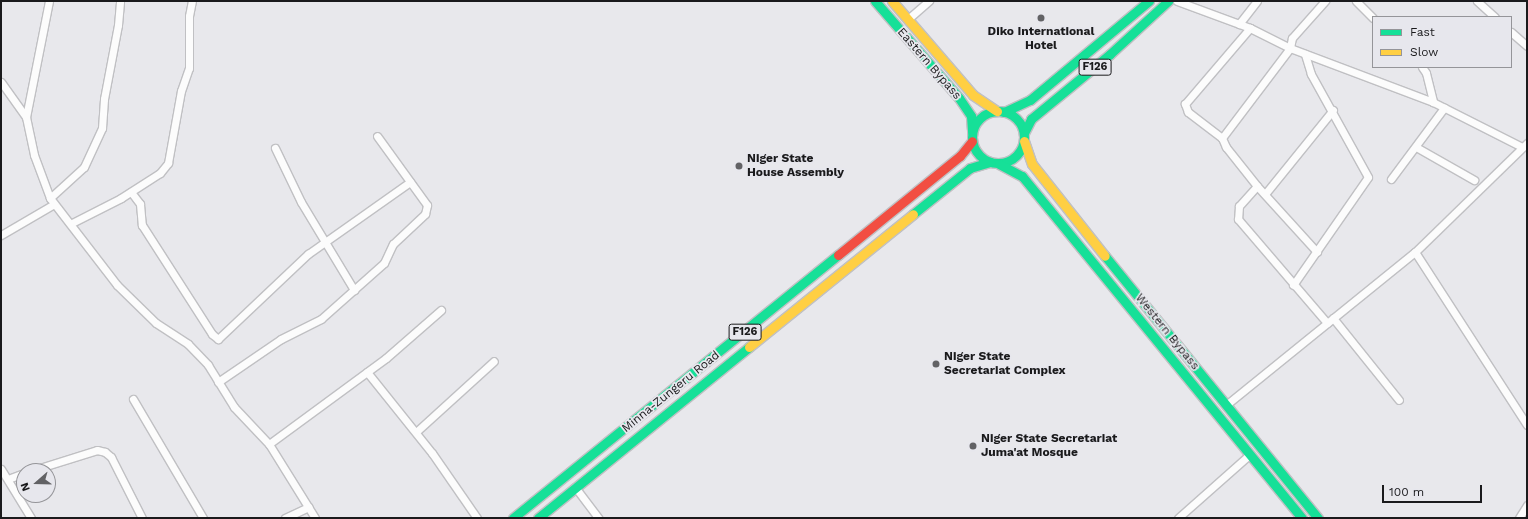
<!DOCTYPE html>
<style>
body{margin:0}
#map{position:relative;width:1528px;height:519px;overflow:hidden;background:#e8e8ec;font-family:"Work Sans",sans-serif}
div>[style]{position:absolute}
.roads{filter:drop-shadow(1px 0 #c0c0c3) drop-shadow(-1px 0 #c0c0c3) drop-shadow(0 1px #c0c0c3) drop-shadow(0 -1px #c0c0c3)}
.street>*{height:7px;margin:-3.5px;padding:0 3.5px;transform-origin:3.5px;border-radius:3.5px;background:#fcfcfc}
.fast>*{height:9px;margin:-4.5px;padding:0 4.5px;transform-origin:4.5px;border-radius:4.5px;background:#16e098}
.fast>.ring{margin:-4.5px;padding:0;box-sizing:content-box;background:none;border:9px solid #16e098;border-radius:50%}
.slow>*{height:9px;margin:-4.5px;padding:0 4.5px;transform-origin:4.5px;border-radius:4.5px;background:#ffcf43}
.jam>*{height:9px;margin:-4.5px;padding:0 4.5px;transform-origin:4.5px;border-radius:4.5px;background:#f24e42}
.dots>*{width:11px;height:11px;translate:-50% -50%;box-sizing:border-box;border:2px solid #e7e7ed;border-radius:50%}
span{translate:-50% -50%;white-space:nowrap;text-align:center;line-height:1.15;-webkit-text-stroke:3.5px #e7e7ed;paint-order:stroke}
.shield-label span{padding:1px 3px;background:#e7e7ed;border:1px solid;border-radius:3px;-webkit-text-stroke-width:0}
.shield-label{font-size:11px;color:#1a1a1c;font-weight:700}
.poi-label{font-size:12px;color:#1a1a1c;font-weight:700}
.left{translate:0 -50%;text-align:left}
.street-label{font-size:12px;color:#1a1a1c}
.frame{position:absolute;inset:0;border:2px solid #1a1a1c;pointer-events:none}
.legend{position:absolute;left:1372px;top:16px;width:140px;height:52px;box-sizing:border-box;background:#e7e7ed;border:1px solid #959599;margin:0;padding:5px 7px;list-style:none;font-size:12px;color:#1a1a1c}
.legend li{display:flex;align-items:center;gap:8px;height:20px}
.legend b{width:20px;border:1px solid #959599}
.north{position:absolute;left:16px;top:463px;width:40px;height:40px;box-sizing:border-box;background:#e7e7ed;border:1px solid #959599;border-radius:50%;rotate:250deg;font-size:11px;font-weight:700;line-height:16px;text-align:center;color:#1a1a1c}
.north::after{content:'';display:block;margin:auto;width:14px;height:18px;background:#626265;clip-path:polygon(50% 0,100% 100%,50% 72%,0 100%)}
.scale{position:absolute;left:1382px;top:485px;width:100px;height:18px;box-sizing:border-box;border:2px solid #1a1a1c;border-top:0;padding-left:5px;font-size:12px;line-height:14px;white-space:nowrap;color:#1a1a1c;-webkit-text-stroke:3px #e7e7ed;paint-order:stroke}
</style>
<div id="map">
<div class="roads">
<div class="street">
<i style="left:49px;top:1px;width:118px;rotate:101.2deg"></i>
<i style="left:26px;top:117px;width:39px;rotate:78deg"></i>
<i style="left:34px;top:155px;width:46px;rotate:69.6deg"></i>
<i style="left:50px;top:198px;width:110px;rotate:52.4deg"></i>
<i style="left:117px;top:285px;width:54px;rotate:44.3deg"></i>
<i style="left:156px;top:323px;width:38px;rotate:33deg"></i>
<i style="left:188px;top:344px;width:29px;rotate:46deg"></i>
<i style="left:208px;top:365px;width:49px;rotate:58.2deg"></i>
<i style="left:234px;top:407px;width:51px;rotate:46.6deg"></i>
<i style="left:269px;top:444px;width:87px;rotate:58.1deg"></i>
<i style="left:1177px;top:1px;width:78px;rotate:20.3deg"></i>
<i style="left:1250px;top:28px;width:45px;rotate:26.6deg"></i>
<i style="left:1290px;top:48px;width:153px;rotate:20.7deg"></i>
<i style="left:1433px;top:102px;width:100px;rotate:26.8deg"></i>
<i style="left:1356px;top:1px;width:24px;rotate:45deg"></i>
<i style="left:1477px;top:1px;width:24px;rotate:42deg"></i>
<i style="left:908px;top:19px;width:28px;rotate:-41deg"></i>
<i style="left:1239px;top:24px;width:29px;rotate:-52deg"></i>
<i style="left:1511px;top:32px;width:21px;rotate:41deg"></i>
<i style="left:1422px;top:67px;width:7px;rotate:56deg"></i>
<i style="left:1426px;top:73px;width:30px;rotate:76deg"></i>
<i style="left:1px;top:82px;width:43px;rotate:54.5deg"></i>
<i style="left:1222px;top:138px;width:43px;rotate:-142.6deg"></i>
<i style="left:1188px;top:112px;width:9px;rotate:-111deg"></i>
<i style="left:1185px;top:104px;width:100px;rotate:-49.5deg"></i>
<i style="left:1416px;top:147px;width:67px;rotate:29.6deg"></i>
<i style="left:275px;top:148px;width:60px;rotate:64.3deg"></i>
<i style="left:301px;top:202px;width:103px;rotate:58.9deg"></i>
<i style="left:1391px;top:179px;width:89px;rotate:-53.3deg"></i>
<i style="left:1257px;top:186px;width:27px;rotate:132deg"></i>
<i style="left:1239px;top:206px;width:13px;rotate:94deg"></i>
<i style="left:1238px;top:219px;width:137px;rotate:49.4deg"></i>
<i style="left:131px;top:192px;width:15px;rotate:53deg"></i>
<i style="left:140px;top:204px;width:21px;rotate:85deg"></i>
<i style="left:142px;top:225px;width:130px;rotate:57.3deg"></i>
<i style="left:212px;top:334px;width:8px;rotate:40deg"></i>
<i style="left:218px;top:339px;width:124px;rotate:-43.4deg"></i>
<i style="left:308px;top:254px;width:125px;rotate:-35.2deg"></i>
<i style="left:1265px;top:194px;width:108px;rotate:-51deg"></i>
<i style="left:50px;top:198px;width:46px;rotate:-42.4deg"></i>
<i style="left:84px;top:167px;width:43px;rotate:-65.2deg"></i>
<i style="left:102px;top:128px;width:29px;rotate:-86deg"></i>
<i style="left:104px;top:99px;width:75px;rotate:-79.3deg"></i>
<i style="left:118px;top:25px;width:24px;rotate:-85deg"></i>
<i style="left:72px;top:223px;width:55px;rotate:-27deg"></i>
<i style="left:121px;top:198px;width:46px;rotate:-32.7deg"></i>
<i style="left:160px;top:173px;width:13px;rotate:-51deg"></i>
<i style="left:168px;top:163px;width:73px;rotate:-79.8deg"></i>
<i style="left:181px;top:91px;width:24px;rotate:-71deg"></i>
<i style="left:189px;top:68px;width:52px;rotate:-90deg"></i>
<i style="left:189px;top:16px;width:15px;rotate:-79deg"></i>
<i style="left:1px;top:235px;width:61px;rotate:-30.3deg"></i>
<i style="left:1317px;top:252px;width:89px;rotate:-132.3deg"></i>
<i style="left:1257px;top:186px;width:50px;rotate:-128.5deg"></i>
<i style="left:1226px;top:147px;width:10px;rotate:-114deg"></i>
<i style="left:1222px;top:138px;width:113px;rotate:-52.9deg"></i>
<i style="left:1290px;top:48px;width:10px;rotate:-79deg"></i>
<i style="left:1292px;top:38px;width:50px;rotate:-48.3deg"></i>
<i style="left:1415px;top:252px;width:206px;rotate:57.1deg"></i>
<i style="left:1293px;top:285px;width:131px;rotate:-55.2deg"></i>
<i style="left:1368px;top:177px;width:118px;rotate:-119deg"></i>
<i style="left:1311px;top:74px;width:21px;rotate:-107deg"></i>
<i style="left:1333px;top:318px;width:105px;rotate:51.2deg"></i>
<i style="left:367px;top:372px;width:104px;rotate:51.3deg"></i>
<i style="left:432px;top:453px;width:79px;rotate:55.3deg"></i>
<i style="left:218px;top:382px;width:76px;rotate:-34.3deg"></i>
<i style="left:281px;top:339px;width:45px;rotate:-26.6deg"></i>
<i style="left:321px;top:319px;width:84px;rotate:-41.6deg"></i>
<i style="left:384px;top:263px;width:21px;rotate:-65deg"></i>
<i style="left:393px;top:244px;width:44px;rotate:-43.2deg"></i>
<i style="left:425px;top:214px;width:9px;rotate:-77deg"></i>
<i style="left:427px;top:205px;width:85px;rotate:-125.9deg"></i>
<i style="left:133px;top:399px;width:138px;rotate:59.5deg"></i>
<i style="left:1226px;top:405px;width:243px;rotate:-39deg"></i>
<i style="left:1415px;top:252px;width:156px;rotate:-44.2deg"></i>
<i style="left:416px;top:432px;width:105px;rotate:-42.3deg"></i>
<i style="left:269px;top:444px;width:145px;rotate:-36.3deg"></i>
<i style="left:386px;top:358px;width:73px;rotate:-41.1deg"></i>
<i style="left:1px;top:469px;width:57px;rotate:58.5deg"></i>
<i style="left:30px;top:471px;width:70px;rotate:-17.4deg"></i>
<i style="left:97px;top:450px;width:8px;rotate:14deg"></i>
<i style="left:105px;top:452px;width:8px;rotate:40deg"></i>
<i style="left:111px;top:457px;width:68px;rotate:63.1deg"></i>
<i style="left:8px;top:479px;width:17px;rotate:-21deg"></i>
<i style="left:575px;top:487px;width:39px;rotate:53deg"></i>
<i style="left:285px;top:518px;width:26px;rotate:-25deg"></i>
<i style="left:1178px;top:518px;width:96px;rotate:-41.6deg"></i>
<i style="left:1519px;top:518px;width:15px;rotate:-58deg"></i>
</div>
<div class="fast">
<i style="left:875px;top:1px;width:128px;rotate:49.1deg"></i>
<i style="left:959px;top:98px;width:22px;rotate:56deg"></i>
<i style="left:971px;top:116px;width:16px;rotate:86deg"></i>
<i class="ring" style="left:972px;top:111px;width:43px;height:43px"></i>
<i style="left:1004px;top:112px;width:29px;rotate:-25deg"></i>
<i style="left:1030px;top:100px;width:155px;rotate:-39.8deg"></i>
<i style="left:1024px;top:133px;width:16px;rotate:-63deg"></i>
<i style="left:1031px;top:119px;width:102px;rotate:-39.4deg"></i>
<i style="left:1110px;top:54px;width:79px;rotate:-42.4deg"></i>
<i style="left:999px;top:164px;width:26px;rotate:28deg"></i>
<i style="left:1022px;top:176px;width:442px;rotate:50.7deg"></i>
<i style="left:913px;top:214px;width:73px;rotate:-38.9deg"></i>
<i style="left:970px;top:168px;width:21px;rotate:-17deg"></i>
<i style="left:1105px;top:256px;width:338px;rotate:50.9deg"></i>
<i style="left:513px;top:518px;width:418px;rotate:-39deg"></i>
<i style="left:538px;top:518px;width:272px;rotate:-39deg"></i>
</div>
<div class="slow">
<i style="left:892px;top:1px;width:124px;rotate:49.2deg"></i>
<i style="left:973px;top:95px;width:29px;rotate:34deg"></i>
<i style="left:1024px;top:141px;width:24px;rotate:71deg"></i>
<i style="left:1032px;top:164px;width:117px;rotate:51.6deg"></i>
<i style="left:749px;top:347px;width:211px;rotate:-39deg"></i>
</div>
<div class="jam">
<i style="left:838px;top:255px;width:157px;rotate:-39.1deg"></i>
<i style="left:960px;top:156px;width:19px;rotate:-51deg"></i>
</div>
</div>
<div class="dots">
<i style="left:1041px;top:18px;background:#626265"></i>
<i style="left:739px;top:166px;background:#626265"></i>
<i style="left:936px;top:364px;background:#626265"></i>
<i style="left:973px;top:446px;background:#626265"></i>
</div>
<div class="shield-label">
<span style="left:1095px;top:67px">F126</span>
<span style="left:745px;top:332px">F126</span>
</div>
<div class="poi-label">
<span style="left:1041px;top:39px">Diko International<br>Hotel</span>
<span class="left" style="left:747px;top:166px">Niger State<br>House Assembly</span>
<span class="left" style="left:944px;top:364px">Niger State<br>Secretariat Complex</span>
<span class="left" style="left:981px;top:446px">Niger State Secretariat<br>Juma'at Mosque</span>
</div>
<div class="street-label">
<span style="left:929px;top:64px;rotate:49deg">Eastern Bypass</span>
<span style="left:1167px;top:332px;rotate:51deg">Western Bypass</span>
<span style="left:671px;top:392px;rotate:-39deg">Minna-Zungeru Road</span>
</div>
<div class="frame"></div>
<ul class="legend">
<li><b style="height:5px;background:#16e098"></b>Fast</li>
<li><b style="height:5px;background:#ffcf43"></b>Slow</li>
</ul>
<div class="north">N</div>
<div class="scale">100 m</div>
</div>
